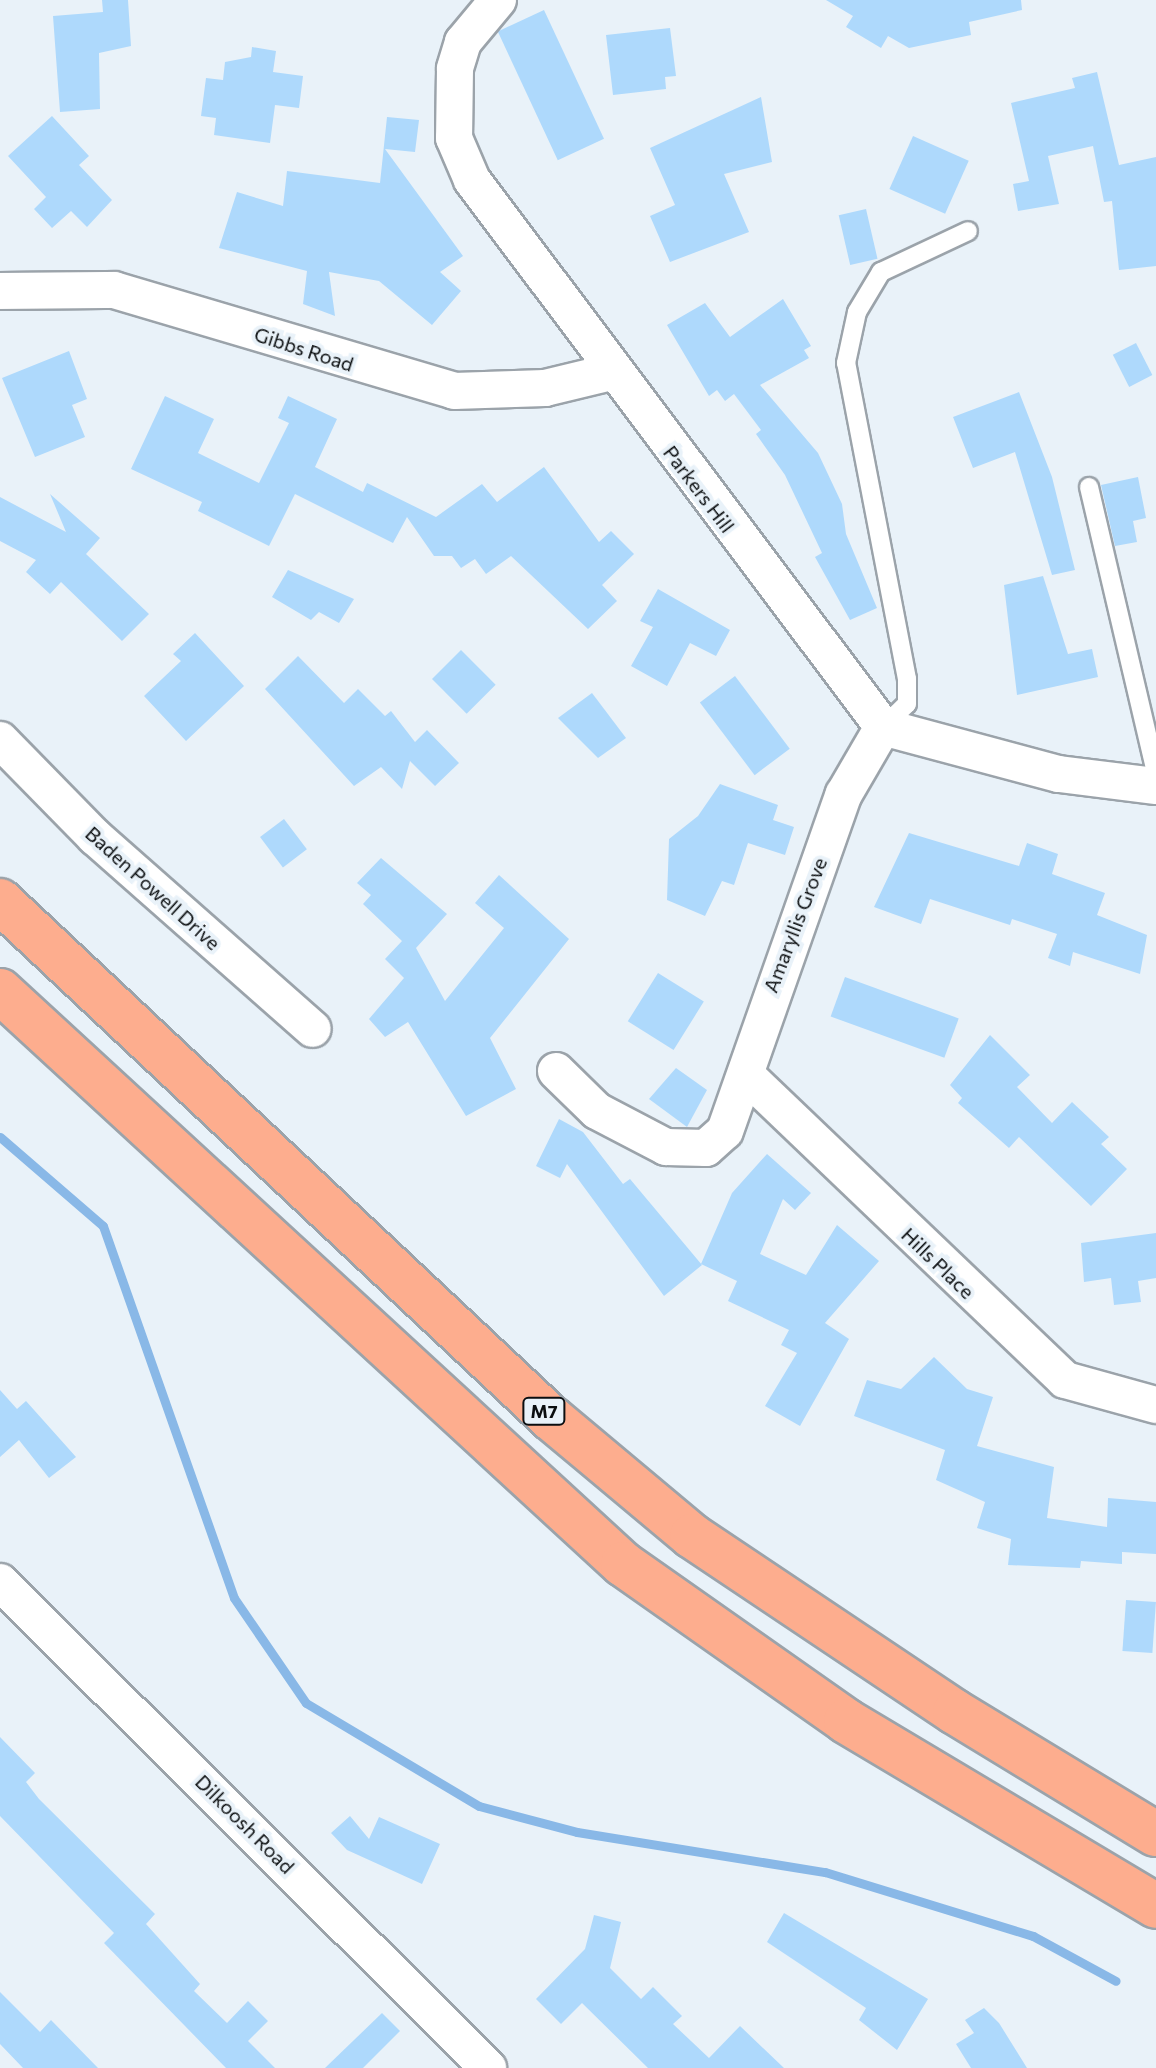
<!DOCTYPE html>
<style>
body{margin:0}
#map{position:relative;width:1156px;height:2068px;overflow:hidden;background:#e9f2f9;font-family:Commissioner,sans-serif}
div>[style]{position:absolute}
.stream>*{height:9px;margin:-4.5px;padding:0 4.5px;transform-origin:4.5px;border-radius:4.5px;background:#89b8e7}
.building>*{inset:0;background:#aed9fc;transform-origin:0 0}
.roads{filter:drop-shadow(2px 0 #9ba3aa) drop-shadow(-2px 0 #9ba3aa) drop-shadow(0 2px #9ba3aa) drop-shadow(0 -2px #9ba3aa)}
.service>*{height:18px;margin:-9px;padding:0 9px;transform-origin:9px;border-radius:9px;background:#fff}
.minor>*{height:36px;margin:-18px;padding:0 18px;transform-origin:18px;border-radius:18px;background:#fff}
.motorway>*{height:44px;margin:-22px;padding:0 22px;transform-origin:22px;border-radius:22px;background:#fdad8e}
span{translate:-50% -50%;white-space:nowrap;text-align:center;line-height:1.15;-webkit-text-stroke:8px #e9f2f9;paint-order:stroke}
.shield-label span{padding:2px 6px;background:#e9f2f9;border:2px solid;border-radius:6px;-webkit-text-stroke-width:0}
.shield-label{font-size:18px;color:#0b0e10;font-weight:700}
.street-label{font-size:20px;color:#0b0e10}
</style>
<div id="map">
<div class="stream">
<i style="left:0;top:1137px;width:136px;rotate:40.8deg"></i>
<i style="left:103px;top:1226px;width:394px;rotate:70.6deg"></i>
<i style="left:234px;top:1598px;width:127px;rotate:55.6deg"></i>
<i style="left:306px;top:1703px;width:201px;rotate:30.8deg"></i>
<i style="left:479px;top:1806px;width:101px;rotate:14.9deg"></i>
<i style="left:577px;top:1832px;width:251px;rotate:9.2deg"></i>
<i style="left:825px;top:1872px;width:218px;rotate:17.1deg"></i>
<i style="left:1033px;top:1936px;width:94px;rotate:28.5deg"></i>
</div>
<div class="building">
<i style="clip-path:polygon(102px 0,128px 0,131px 46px,99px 53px,100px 109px,60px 112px,53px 16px,103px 12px)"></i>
<i style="clip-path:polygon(826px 0,1021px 0,1022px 10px,969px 22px,971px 35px,909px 48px,888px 36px,881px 48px,846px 27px,853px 16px)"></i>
<i style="left:544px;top:10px;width:142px;height:51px;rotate:65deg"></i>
<i style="clip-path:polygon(670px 28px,676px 76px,665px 77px,666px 89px,613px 95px,606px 35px)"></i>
<i style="clip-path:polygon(252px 47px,276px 51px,273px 72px,303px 76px,299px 108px,275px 105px,270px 143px,214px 135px,216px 118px,201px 116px,206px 78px,223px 80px,225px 62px,251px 57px)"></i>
<i style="clip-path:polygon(1097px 72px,1119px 165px,1156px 157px,1156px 266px,1119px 270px,1112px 201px,1104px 202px,1093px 146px,1048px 156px,1059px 204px,1018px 211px,1013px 184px,1029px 181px,1011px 103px,1075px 88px,1072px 78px)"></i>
<i style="clip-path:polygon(761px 97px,772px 162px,724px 174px,749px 232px,670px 262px,650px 216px,675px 205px,650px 148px)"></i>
<i style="clip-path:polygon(52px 116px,89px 156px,79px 165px,112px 200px,87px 227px,71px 211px,52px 228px,34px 209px,46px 197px,8px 156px)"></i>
<i style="clip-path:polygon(387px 117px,419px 120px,415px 152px,385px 149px,463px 256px,440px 272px,461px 291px,432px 325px,379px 281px,329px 272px,335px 316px,303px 304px,307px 271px,219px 248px,237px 192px,283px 206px,287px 171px,380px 183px)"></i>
<i style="left:913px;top:136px;width:61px;height:58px;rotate:24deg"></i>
<i style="left:866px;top:209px;width:51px;height:28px;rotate:77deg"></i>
<i style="clip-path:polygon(783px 299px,811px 346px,804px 350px,809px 358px,760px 385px,818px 453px,842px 504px,846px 534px,877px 608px,850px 620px,815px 557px,822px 553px,785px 475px,756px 434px,761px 430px,734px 394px,725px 401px,717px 390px,709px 396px,667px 325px,705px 303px,730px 337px)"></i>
<i style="left:1136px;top:343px;width:36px;height:26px;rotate:63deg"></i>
<i style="clip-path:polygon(69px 351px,87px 399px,72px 405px,85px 437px,35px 457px,2px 378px)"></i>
<i style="clip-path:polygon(1019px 392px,1052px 477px,1075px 570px,1052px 575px,1015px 452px,973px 468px,953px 417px)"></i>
<i style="clip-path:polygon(165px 396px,214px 419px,198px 453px,259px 483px,289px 423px,278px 418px,288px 396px,337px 419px,315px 467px,363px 492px,367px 483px,436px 517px,482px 484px,497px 502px,544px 467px,599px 542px,611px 531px,634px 554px,602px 585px,617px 601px,588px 629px,511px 556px,486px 574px,475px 559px,461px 568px,452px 556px,434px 556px,407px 517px,393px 543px,295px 494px,269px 546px,198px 511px,202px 502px,131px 469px)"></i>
<i style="clip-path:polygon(1138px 477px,1146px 518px,1133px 521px,1137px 542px,1115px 546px,1101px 485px)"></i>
<i style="clip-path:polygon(50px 494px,100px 538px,86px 554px,149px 614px,122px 641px,61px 582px,50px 594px,26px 572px,36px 560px,0 541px,0 497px,66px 532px)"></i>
<i style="clip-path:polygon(288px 570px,354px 599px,339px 623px,319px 612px,311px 620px,272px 597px)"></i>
<i style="clip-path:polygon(1043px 576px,1068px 654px,1092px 649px,1098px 677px,1017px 695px,1004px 585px)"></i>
<i style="clip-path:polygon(658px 589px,730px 630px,716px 656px,690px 643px,667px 686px,631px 666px,653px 627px,640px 621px)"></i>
<i style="clip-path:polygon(195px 633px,244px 686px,186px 741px,144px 696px,181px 661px,173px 654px)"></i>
<i style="left:461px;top:650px;width:49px;height:41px;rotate:45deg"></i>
<i style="clip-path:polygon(298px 656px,344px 703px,358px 689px,385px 716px,391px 711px,415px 742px,427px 730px,459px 763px,435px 786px,410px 761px,402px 789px,381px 767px,354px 786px,265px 689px)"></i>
<i style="left:735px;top:676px;width:91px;height:44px;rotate:53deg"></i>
<i style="clip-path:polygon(592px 693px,626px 738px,598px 758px,558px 718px)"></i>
<i style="clip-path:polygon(720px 784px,778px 805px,773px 820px,794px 827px,785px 855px,748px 843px,734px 885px,722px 881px,705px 916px,667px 900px,669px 839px,698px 816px)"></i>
<i style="left:284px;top:819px;width:38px;height:30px;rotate:53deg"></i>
<i style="clip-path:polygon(909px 833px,1019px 866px,1027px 843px,1058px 854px,1052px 874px,1105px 893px,1097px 915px,1147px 935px,1140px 974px,1073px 952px,1070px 966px,1048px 958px,1057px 934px,1012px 919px,1010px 925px,930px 899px,921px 924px,874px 907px)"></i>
<i style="clip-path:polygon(381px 858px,447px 914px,416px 948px,445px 1001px,504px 928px,475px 903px,499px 875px,569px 939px,490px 1038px,516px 1089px,466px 1116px,408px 1022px,385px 1037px,369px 1019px,404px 978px,385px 959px,402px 941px,363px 904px,371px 895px,357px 883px)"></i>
<i style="left:658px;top:973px;width:54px;height:57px;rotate:32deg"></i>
<i style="left:845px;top:977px;width:121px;height:42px;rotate:20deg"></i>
<i style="clip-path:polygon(990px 1035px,1030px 1075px,1017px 1087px,1052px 1123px,1072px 1102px,1109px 1137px,1101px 1144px,1127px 1169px,1091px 1206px,1019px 1137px,1009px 1148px,958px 1103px,962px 1098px,950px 1085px)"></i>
<i style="clip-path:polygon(676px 1068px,707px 1090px,687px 1127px,649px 1099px)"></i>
<i style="clip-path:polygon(559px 1119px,583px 1132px,623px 1184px,630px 1179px,702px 1265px,664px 1296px,567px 1164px,560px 1178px,536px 1166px)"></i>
<i style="clip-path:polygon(767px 1154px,811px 1193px,795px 1210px,783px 1199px,760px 1254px,806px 1275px,837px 1225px,879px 1261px,825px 1323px,849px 1339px,800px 1426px,765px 1406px,797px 1353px,781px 1345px,789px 1330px,728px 1301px,737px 1281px,701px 1264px,732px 1193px)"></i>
<i style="clip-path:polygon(1156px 1233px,1156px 1278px,1138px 1281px,1141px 1302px,1114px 1305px,1111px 1278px,1084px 1282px,1081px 1243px)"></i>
<i style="clip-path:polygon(934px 1357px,967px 1389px,993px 1397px,977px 1446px,1054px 1467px,1047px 1518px,1107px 1527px,1108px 1498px,1156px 1502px,1156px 1554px,1122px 1552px,1122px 1564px,1081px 1561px,1080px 1568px,1008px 1565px,1011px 1539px,977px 1528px,985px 1502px,936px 1480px,945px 1450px,854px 1416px,867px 1380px,901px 1389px)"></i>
<i style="clip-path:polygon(0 1390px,17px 1409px,26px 1401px,76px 1457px,49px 1478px,19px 1440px,0 1457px)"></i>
<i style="left:1126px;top:1600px;width:30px;height:51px;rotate:4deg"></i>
<i style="clip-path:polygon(0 1737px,35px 1773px,26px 1782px,39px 1799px,155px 1914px,146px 1924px,200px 1984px,194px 1991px,227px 2023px,248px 2001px,268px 2021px,248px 2041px,275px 2068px,226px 2068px,104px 1943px,114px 1933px,0 1816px)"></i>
<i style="clip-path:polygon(350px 1816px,369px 1839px,379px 1817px,440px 1844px,422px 1884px,347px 1850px,331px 1833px)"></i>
<i style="clip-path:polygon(784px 1913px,928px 1999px,897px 2050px,859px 2020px,866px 2008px,767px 1942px)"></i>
<i style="clip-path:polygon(594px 1915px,621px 1922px,610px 1968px,641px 1999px,653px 1987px,682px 2016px,673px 2024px,709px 2058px,740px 2026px,784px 2068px,648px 2068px,582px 2003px,561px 2024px,536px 1999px,585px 1949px)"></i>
<i style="clip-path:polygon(0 1992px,40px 2032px,51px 2020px,98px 2068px,23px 2068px,0 2044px)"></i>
<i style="clip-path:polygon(984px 2008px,999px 2023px,1027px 2068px,971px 2068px,956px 2044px,974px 2033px,965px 2020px)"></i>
<i style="clip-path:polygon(382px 2013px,400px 2031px,363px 2068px,325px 2068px)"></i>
</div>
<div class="roads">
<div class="service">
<i style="left:1089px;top:487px;width:293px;rotate:76.8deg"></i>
<i style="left:883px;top:727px;width:33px;rotate:-44deg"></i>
<i style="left:907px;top:704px;width:25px;rotate:-90deg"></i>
<i style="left:907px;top:679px;width:322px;rotate:-100.9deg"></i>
<i style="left:846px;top:363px;width:52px;rotate:-77.8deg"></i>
<i style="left:857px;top:312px;width:47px;rotate:-59deg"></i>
<i style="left:881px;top:272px;width:96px;rotate:-25.2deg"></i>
</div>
<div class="minor">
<i style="left:498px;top:0;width:55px;rotate:129.8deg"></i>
<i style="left:463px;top:42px;width:28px;rotate:107deg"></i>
<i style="left:455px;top:69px;width:69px;rotate:90.8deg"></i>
<i style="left:454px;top:138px;width:46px;rotate:66.8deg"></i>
<i style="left:472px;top:180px;width:684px;rotate:53.08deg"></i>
<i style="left:883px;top:727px;width:182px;rotate:15deg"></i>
<i style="left:1059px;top:774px;width:98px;rotate:7.1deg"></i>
<i style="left:0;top:291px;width:114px;rotate:-0.5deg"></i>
<i style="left:114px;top:290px;width:355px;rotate:16.5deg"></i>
<i style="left:454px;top:391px;width:91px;rotate:-1.9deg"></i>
<i style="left:545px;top:388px;width:68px;rotate:-13.6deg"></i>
<i style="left:0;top:740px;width:136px;rotate:45.6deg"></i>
<i style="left:95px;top:837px;width:290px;rotate:41.4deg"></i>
<i style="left:556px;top:1071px;width:57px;rotate:44.3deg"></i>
<i style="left:597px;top:1111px;width:78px;rotate:27.6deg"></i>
<i style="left:666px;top:1147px;width:40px;rotate:1.4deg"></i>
<i style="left:706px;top:1148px;width:25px;rotate:-42deg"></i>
<i style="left:725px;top:1131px;width:357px;rotate:-70.6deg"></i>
<i style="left:844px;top:794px;width:78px;rotate:-59.8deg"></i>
<i style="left:746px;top:1075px;width:441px;rotate:43.7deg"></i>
<i style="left:1065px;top:1380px;width:94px;rotate:15.4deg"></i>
<i style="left:0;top:1582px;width:689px;rotate:44.88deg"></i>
</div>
<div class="motorway">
<i style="left:0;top:901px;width:756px;rotate:43.18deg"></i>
<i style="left:551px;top:1418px;width:184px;rotate:39.9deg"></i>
<i style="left:692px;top:1536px;width:316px;rotate:33.8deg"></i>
<i style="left:955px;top:1712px;width:235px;rotate:31.3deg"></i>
<i style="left:0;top:991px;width:846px;rotate:42.61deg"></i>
<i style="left:623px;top:1564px;width:273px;rotate:35.1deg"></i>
<i style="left:846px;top:1721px;width:361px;rotate:30.8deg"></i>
</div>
</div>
<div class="shield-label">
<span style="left:544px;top:1411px">M7</span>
</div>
<div class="street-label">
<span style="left:304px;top:349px;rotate:18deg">Gibbs Road</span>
<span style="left:699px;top:489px;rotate:53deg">Parkers Hill</span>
<span style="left:153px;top:888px;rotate:42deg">Baden Powell Drive</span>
<span style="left:795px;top:925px;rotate:-69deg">Amaryllis Grove</span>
<span style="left:938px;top:1263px;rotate:44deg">Hills Place</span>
<span style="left:245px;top:1824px;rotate:45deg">Dilkoosh Road</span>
</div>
</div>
